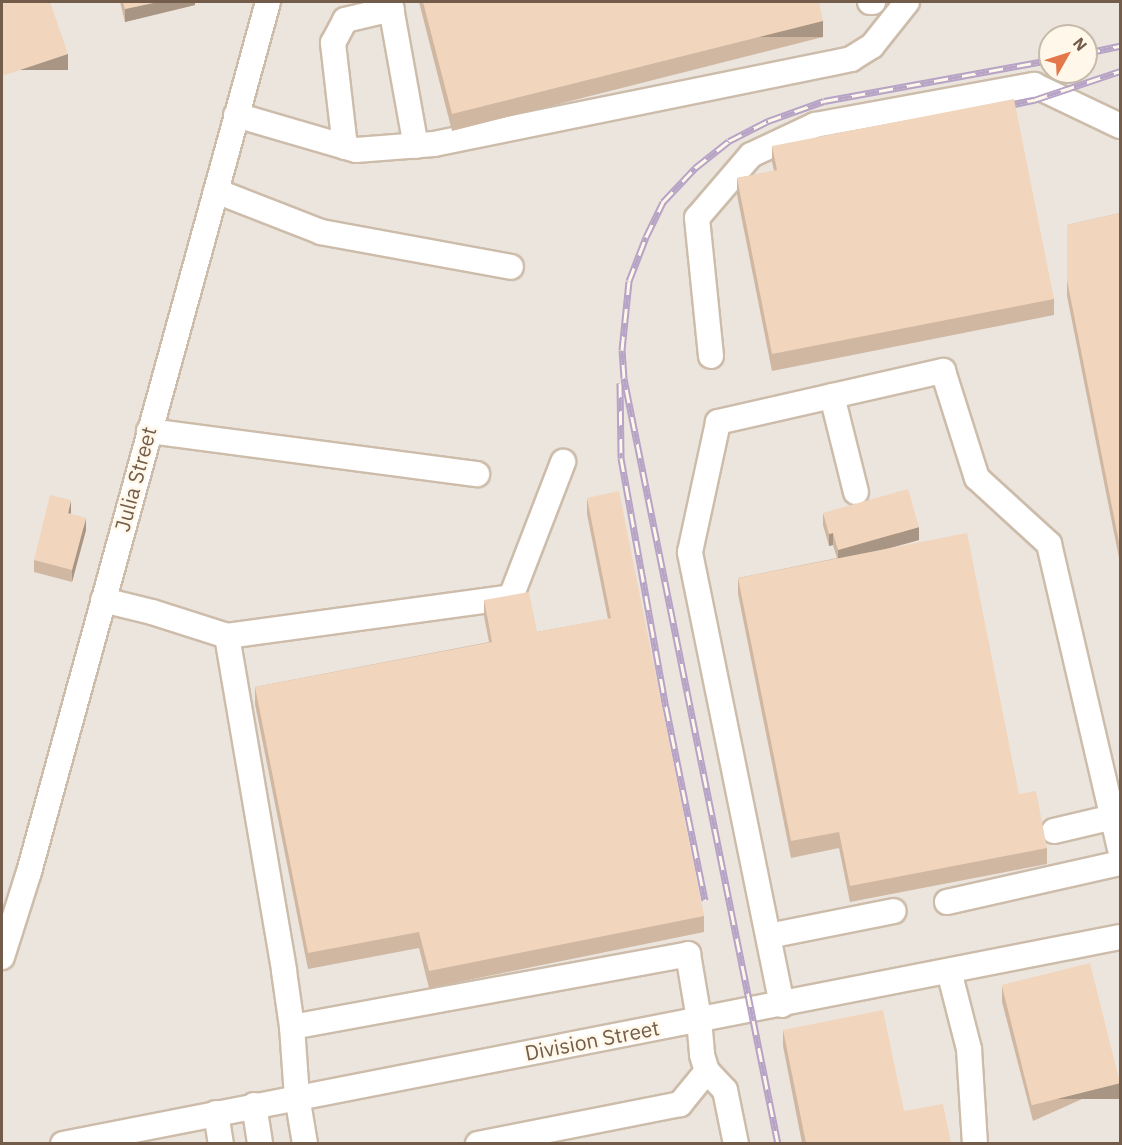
<!DOCTYPE html>
<style>
body{margin:0}
#map{position:relative;width:1122px;height:1145px;overflow:hidden;background:#fcf4e4;font-family:"IBM Plex Sans",sans-serif}
div>[style]{position:absolute}
.industrial>*{inset:0;background:#ebe5de}
.roads{filter:drop-shadow(2px 0 #cdbcaa) drop-shadow(-2px 0 #cdbcaa) drop-shadow(0 2px #cdbcaa) drop-shadow(0 -2px #cdbcaa)}
.minor>*{height:24px;margin:-12px;padding:0 12px;transform-origin:12px;border-radius:12px;background:#fff}
.rail>*{height:7px;margin-top:-3.5px;transform-origin:0;background:repeating-linear-gradient(90deg,#fff8ea 0 14px,#b7a3c5 0 28px);box-sizing:border-box;border-block:2px solid #b7a3c5}
.wall>*{inset:0;background:#cfb7a2}
.shaded-wall>*{inset:0;background:#a99584;transform-origin:0 0}
.building>*{inset:0;background:#f1d5bc;transform-origin:0 0}
span{translate:-50% -50%;white-space:nowrap;text-align:center;line-height:1.15;-webkit-text-stroke:5px #fff8ea;paint-order:stroke}
.street-label{font-size:21px;color:#745c4a}
.frame{position:absolute;inset:0;border:3px solid #745c4a;pointer-events:none}
.north{position:absolute;left:1038px;top:24px;width:60px;height:60px;box-sizing:border-box;background:#fff8ea;border:2px solid #c7baaa;border-radius:50%;rotate:51deg;font-size:16px;font-weight:700;line-height:24px;text-align:center;color:#745c4a}
.north::after{content:'';display:block;margin:auto;width:21px;height:27px;background:#e4784b;clip-path:polygon(50% 0,100% 100%,50% 72%,0 100%)}
</style>
<div id="map">
<div class="industrial">
<i style="clip-path:polygon(evenodd,2px 2px,1120px 2px,1120px 1143px,2px 1143px,2px 2px,1050px 36px,1086px 36px,1086px 72px,1050px 72px,1050px 36px)"></i>
</div>
<div class="roads">
<div class="minor">
<i style="left:390px;top:2px;width:146px;rotate:79.8deg"></i>
<i style="left:870px;top:2px;width:3px"></i>
<i style="left:236px;top:115px;width:125px;rotate:16.3deg"></i>
<i style="left:356px;top:150px;width:78px;rotate:-4.4deg"></i>
<i style="left:434px;top:144px;width:426px;rotate:-11.5deg"></i>
<i style="left:851px;top:59px;width:25px;rotate:-32deg"></i>
<i style="left:872px;top:46px;width:56px;rotate:-51.5deg"></i>
<i style="left:345px;top:147px;width:105px;rotate:-96.6deg"></i>
<i style="left:333px;top:43px;width:26px;rotate:-62deg"></i>
<i style="left:345px;top:20px;width:48px;rotate:-13.2deg"></i>
<i style="left:216px;top:191px;width:113px;rotate:21.3deg"></i>
<i style="left:321px;top:232px;width:193px;rotate:10.4deg"></i>
<i style="left:711px;top:356px;width:139px;rotate:-95.8deg"></i>
<i style="left:697px;top:218px;width:83px;rotate:-49.4deg"></i>
<i style="left:751px;top:155px;width:71px;rotate:-25.1deg"></i>
<i style="left:815px;top:125px;width:223px;rotate:-10.4deg"></i>
<i style="left:1034px;top:85px;width:95px;rotate:25.5deg"></i>
<i style="left:832px;top:396px;width:99px;rotate:76deg"></i>
<i style="left:149px;top:431px;width:331px;rotate:7.5deg"></i>
<i style="left:103px;top:600px;width:50px;rotate:13.8deg"></i>
<i style="left:152px;top:612px;width:79px;rotate:17.7deg"></i>
<i style="left:227px;top:636px;width:287px;rotate:-7.8deg"></i>
<i style="left:511px;top:597px;width:145px;rotate:-68.9deg"></i>
<i style="left:227px;top:636px;width:340px;rotate:80.3deg"></i>
<i style="left:284px;top:971px;width:57px;rotate:81.9deg"></i>
<i style="left:292px;top:1027px;width:69px;rotate:85.9deg"></i>
<i style="left:297px;top:1096px;width:49px;rotate:80.5deg"></i>
<i style="left:1054px;top:831px;width:61px;rotate:-13.3deg"></i>
<i style="left:947px;top:902px;width:177px;rotate:-12.7deg"></i>
<i style="left:769px;top:936px;width:127px;rotate:-11.3deg"></i>
<i style="left:2px;top:957px;width:89px;rotate:-72.4deg"></i>
<i style="left:29px;top:872px;width:902px;rotate:-74.64deg"></i>
<i style="left:949px;top:971px;width:81px;rotate:75.6deg"></i>
<i style="left:969px;top:1049px;width:95px;rotate:86.4deg"></i>
<i style="left:782px;top:1005px;width:462px;rotate:-101.5deg"></i>
<i style="left:690px;top:552px;width:133px;rotate:-77.8deg"></i>
<i style="left:718px;top:422px;width:231px;rotate:-12.8deg"></i>
<i style="left:943px;top:371px;width:112px;rotate:72.4deg"></i>
<i style="left:977px;top:478px;width:98px;rotate:42.5deg"></i>
<i style="left:1049px;top:544px;width:312px;rotate:76.9deg"></i>
<i style="left:292px;top:1027px;width:403px;rotate:-10.4deg"></i>
<i style="left:688px;top:954px;width:66px;rotate:80.4deg"></i>
<i style="left:699px;top:1019px;width:36px;rotate:85deg"></i>
<i style="left:702px;top:1055px;width:17px;rotate:73deg"></i>
<i style="left:707px;top:1071px;width:43px;rotate:129.3deg"></i>
<i style="left:680px;top:1104px;width:206px;rotate:168.8deg"></i>
<i style="left:707px;top:1071px;width:26px;rotate:47deg"></i>
<i style="left:725px;top:1090px;width:55px;rotate:78.5deg"></i>
<i style="left:254px;top:1105px;width:39px;rotate:81deg"></i>
<i style="left:216px;top:1113px;width:31px;rotate:81deg"></i>
<i style="left:63px;top:1144px;width:1077px;rotate:-11.08deg"></i>
</div>
</div>
<div class="rail">
<i style="left:1086px;top:53px;width:35px;rotate:-12deg"></i>
<i style="left:1000px;top:107px;width:35px;rotate:-12deg"></i>
<i style="left:1034px;top:100px;width:91px;rotate:-18.6deg"></i>
<i style="left:620px;top:383px;width:75px;rotate:89.2deg"></i>
<i style="left:621px;top:458px;width:253px;rotate:79.8deg"></i>
<i style="left:666px;top:707px;width:197px;rotate:78.6deg"></i>
<i style="left:778px;top:1144px;width:781px;rotate:-101.37deg"></i>
<i style="left:624px;top:378px;width:28px;rotate:-94deg"></i>
<i style="left:622px;top:350px;width:69px;rotate:-84.2deg"></i>
<i style="left:629px;top:281px;width:47px;rotate:-68.9deg"></i>
<i style="left:646px;top:237px;width:39px;rotate:-64deg"></i>
<i style="left:663px;top:202px;width:47px;rotate:-46.7deg"></i>
<i style="left:695px;top:168px;width:43px;rotate:-38.5deg"></i>
<i style="left:729px;top:141px;width:44px;rotate:-27.1deg"></i>
<i style="left:768px;top:121px;width:59px;rotate:-19.7deg"></i>
<i style="left:824px;top:101px;width:230px;rotate:-10.3deg"></i>
</div>
<div class="wall">
<i style="clip-path:polygon(120px 2px,195px 2px,195px 5px,125px 22px)"></i>
<i style="clip-path:polygon(419px 2px,819px 2px,823px 37px,452px 131px)"></i>
<i style="clip-path:polygon(772px 146px,1054px 299px,1054px 315px,772px 371px,737px 195px,737px 178px,774px 171px,772px 162px)"></i>
<i style="clip-path:polygon(1120px 213px,1120px 563px,1067px 296px,1067px 225px)"></i>
<i style="clip-path:polygon(587px 498px,704px 916px,704px 932px,429px 988px,419px 948px,308px 969px,255px 704px,255px 687px,489px 642px,484px 616px,484px 600px,537px 632px,608px 619px,587px 514px)"></i>
<i style="clip-path:polygon(71px 513px,71px 514px,86px 530px,72px 582px,34px 572px,34px 560px)"></i>
<i style="clip-path:polygon(823px 513px,919px 540px,887px 549px,1047px 848px,1047px 864px,850px 902px,839px 848px,791px 858px,738px 594px,738px 578px,837px 558px,833px 545px,829px 546px,823px 525px)"></i>
<i style="clip-path:polygon(1002px 986px,1120px 1082px,1033px 1121px,1002px 1002px)"></i>
<i style="clip-path:polygon(783px 1030px,904px 1111px,951px 1143px,802px 1143px,783px 1046px)"></i>
</div>
<div class="shaded-wall">
<i style="clip-path:polygon(158px 2px,195px 2px,195px 5px,125px 22px,125px 9px)"></i>
<i style="left:823px;top:21px;width:16px;height:382px;rotate:90deg"></i>
<i style="left:68px;top:54px;width:16px;height:70px;rotate:90deg"></i>
<i style="clip-path:polygon(71px 500px,71px 513px,68px 526px,68px 513px)"></i>
<i style="clip-path:polygon(86px 518px,86px 530px,72px 582px,72px 570px)"></i>
<i style="clip-path:polygon(919px 527px,919px 540px,838px 562px,838px 550px)"></i>
<i style="clip-path:polygon(833px 533px,833px 545px,829px 546px,829px 534px)"></i>
<i style="left:1120px;top:1083px;width:16px;height:90px;rotate:90deg"></i>
</div>
<div class="building">
<i style="clip-path:polygon(2px 2px,50px 2px,68px 54px,2px 76px)"></i>
<i style="clip-path:polygon(123px 2px,158px 2px,125px 9px)"></i>
<i style="clip-path:polygon(423px 2px,819px 2px,823px 21px,452px 114px)"></i>
<i style="clip-path:polygon(1014px 99px,1054px 299px,772px 354px,737px 178px,777px 170px,772px 146px)"></i>
<i style="clip-path:polygon(1120px 213px,1120px 547px,1067px 280px,1067px 225px)"></i>
<i style="clip-path:polygon(908px 489px,919px 527px,838px 550px,833px 533px,829px 534px,823px 513px)"></i>
<i style="clip-path:polygon(619px 491px,704px 916px,429px 971px,419px 932px,308px 953px,255px 687px,492px 642px,484px 600px,529px 592px,537px 632px,611px 618px,587px 498px)"></i>
<i style="clip-path:polygon(50px 495px,71px 500px,68px 513px,86px 518px,72px 570px,34px 560px)"></i>
<i style="clip-path:polygon(967px 533px,1019px 794px,1036px 791px,1047px 848px,850px 886px,839px 832px,791px 841px,738px 578px)"></i>
<i style="left:1090px;top:963px;width:124px;height:91px;rotate:76deg"></i>
<i style="clip-path:polygon(883px 1010px,904px 1111px,943px 1104px,951px 1143px,806px 1143px,783px 1030px)"></i>
</div>
<div class="street-label">
<span style="left:135px;top:479px;rotate:-75deg">Julia Street</span>
<span style="left:592px;top:1040px;rotate:-11deg">Division Street</span>
</div>
<div class="frame"></div>
<div class="north">N</div>
</div>
